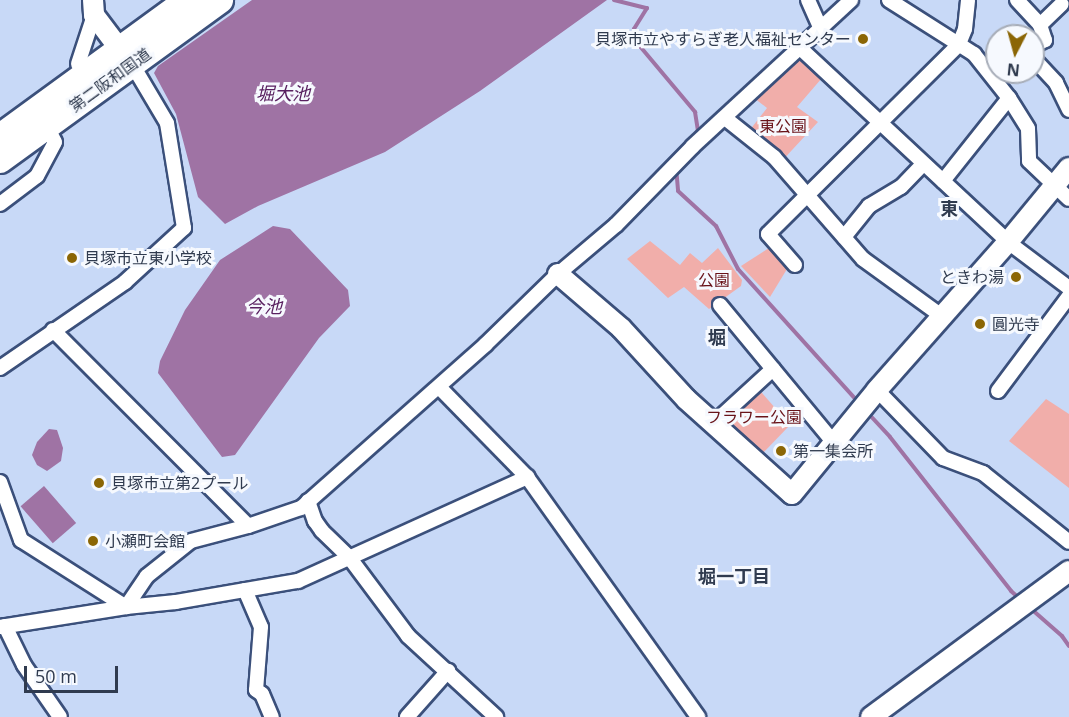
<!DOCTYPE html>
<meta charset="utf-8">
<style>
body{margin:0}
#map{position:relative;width:1069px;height:717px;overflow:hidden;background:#c8d9f7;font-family:"Open Sans","Noto Sans JP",sans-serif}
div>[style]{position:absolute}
.green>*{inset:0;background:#f1aeaa}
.water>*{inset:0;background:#9f73a4;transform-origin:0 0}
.stream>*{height:4px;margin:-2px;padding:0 2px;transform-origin:2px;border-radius:2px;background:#9f73a4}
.roads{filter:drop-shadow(2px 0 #3b507b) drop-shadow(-2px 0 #3b507b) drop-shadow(0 2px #3b507b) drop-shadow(0 -2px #3b507b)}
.street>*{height:14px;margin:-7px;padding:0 7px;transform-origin:7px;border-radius:7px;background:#fff}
.secondary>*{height:20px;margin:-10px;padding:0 10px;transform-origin:10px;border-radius:10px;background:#fff}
.highway>*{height:26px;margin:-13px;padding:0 13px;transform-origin:13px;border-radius:13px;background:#fff}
.dots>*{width:16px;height:16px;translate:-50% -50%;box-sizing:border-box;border:3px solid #f6f9fe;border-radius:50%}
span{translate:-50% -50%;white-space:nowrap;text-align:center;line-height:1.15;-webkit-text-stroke:6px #f6f9fe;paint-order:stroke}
.poi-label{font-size:16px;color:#303b4f}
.right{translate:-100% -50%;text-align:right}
.left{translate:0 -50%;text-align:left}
.street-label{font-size:16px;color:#303b4f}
.park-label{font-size:16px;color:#691319}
.water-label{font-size:18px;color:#592160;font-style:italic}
.neighbourhood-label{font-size:18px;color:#303b4f;font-weight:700}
.north{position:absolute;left:985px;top:24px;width:60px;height:60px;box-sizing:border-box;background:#f6f9fe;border:2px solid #a7adb8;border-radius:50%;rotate:186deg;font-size:16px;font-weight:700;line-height:24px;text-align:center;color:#303b4f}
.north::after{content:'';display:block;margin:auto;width:21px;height:27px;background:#8b6605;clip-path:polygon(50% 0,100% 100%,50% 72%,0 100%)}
.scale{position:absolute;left:24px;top:666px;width:94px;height:27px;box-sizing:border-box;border:3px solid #303b4f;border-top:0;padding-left:8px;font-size:18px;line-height:21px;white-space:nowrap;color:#303b4f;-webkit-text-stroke:4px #f6f9fe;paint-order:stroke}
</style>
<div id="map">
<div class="green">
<i style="clip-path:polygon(798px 46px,828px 71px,797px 107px,818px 122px,780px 163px,746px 135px,767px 108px,749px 94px)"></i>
<i style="clip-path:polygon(650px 241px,680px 265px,690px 253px,702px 263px,718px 248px,742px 280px,741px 286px,709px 309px,684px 287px,668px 298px,627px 259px)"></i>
<i style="clip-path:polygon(769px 248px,787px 269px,770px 297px,741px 266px)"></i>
<i style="clip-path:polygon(756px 386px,790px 425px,763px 453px,722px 416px)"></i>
<i style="clip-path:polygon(1046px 399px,1069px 414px,1069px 488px,1009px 441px)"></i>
</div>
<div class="water">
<i style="clip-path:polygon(252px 0,607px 0,480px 91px,385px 152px,258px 206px,225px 224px,198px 197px,176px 114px,154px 73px,158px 66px)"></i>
<i style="clip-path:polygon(273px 226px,290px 229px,348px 290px,350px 306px,319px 338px,235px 455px,222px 457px,158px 373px,160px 361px,185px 310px,220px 260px)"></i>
<i style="clip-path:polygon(49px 429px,57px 430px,63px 448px,61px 461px,47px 471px,37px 465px,32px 455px,37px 442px)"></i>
<i style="left:44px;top:486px;width:49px;height:31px;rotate:49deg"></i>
</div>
<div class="stream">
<i style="left:614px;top:0;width:34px;rotate:14deg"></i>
<i style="left:647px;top:8px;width:25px;rotate:122deg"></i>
<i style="left:634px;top:29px;width:9px;rotate:96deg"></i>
<i style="left:633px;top:38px;width:97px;rotate:50deg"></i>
<i style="left:695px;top:112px;width:18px;rotate:81deg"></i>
<i style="left:698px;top:130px;width:11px;rotate:124deg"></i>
<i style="left:676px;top:167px;width:24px;rotate:85deg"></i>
<i style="left:678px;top:191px;width:52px;rotate:42.6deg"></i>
<i style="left:716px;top:226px;width:48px;rotate:62.9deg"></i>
<i style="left:738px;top:269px;width:181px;rotate:47.9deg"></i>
<i style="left:866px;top:411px;width:35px;rotate:47deg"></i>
<i style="left:890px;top:437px;width:196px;rotate:51.8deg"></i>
<i style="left:1011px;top:591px;width:13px;rotate:42deg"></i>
<i style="left:1029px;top:607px;width:44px;rotate:41.3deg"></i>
<i style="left:1062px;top:636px;width:12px;rotate:55deg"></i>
</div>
<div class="roads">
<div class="street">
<i style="left:808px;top:0;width:30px;rotate:66deg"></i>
<i style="left:889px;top:0;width:101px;rotate:32.4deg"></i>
<i style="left:974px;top:54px;width:56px;rotate:51.5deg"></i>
<i style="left:1009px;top:98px;width:36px;rotate:58deg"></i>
<i style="left:1028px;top:129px;width:32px;rotate:88deg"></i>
<i style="left:1029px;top:161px;width:55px;rotate:43.5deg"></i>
<i style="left:1017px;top:0;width:34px;rotate:47deg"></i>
<i style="left:1040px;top:25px;width:16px;rotate:72deg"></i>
<i style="left:1045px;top:40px;width:13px;rotate:153deg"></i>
<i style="left:1040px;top:25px;width:30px;rotate:-44deg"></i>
<i style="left:798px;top:46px;width:287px;rotate:43deg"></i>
<i style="left:1008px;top:242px;width:76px;rotate:37deg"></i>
<i style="left:1033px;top:58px;width:34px;rotate:47deg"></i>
<i style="left:1056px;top:83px;width:30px;rotate:64deg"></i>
<i style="left:78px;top:64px;width:52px;rotate:-71.9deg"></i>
<i style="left:725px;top:118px;width:63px;rotate:38.5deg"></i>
<i style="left:774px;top:157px;width:135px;rotate:48.9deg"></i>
<i style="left:863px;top:259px;width:99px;rotate:35.9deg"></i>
<i style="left:943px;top:181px;width:106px;rotate:-51.5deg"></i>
<i style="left:0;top:204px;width:46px;rotate:-37.1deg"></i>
<i style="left:37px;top:176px;width:38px;rotate:-62deg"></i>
<i style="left:55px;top:142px;width:24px;rotate:-118deg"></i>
<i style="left:844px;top:237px;width:40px;rotate:-51deg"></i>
<i style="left:869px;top:206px;width:37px;rotate:-31deg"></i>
<i style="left:901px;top:187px;width:32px;rotate:-46deg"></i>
<i style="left:795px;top:265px;width:41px;rotate:-131.1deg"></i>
<i style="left:768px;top:234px;width:269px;rotate:-44.8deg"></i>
<i style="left:959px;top:44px;width:16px;rotate:-68deg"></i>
<i style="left:965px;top:29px;width:29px;rotate:-84deg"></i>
<i style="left:720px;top:305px;width:179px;rotate:50.4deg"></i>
<i style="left:53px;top:330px;width:276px;rotate:45.1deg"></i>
<i style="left:0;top:368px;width:152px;rotate:-34.5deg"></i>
<i style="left:125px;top:282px;width:80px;rotate:-42.5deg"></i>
<i style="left:184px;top:228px;width:106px;rotate:-99.2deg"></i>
<i style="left:167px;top:123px;width:69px;rotate:-120.7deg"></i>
<i style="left:439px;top:387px;width:126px;rotate:45.6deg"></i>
<i style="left:527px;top:477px;width:295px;rotate:54.5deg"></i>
<i style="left:877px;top:390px;width:95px;rotate:45.9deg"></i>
<i style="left:943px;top:458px;width:43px;rotate:20.6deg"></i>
<i style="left:983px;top:473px;width:110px;rotate:38.7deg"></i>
<i style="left:998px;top:391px;width:119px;rotate:-53.2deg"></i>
<i style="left:714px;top:423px;width:80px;rotate:-42.5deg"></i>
<i style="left:0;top:482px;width:62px;rotate:70.1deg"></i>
<i style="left:21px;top:540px;width:125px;rotate:32.5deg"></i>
<i style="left:308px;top:501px;width:21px;rotate:71deg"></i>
<i style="left:315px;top:521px;width:12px;rotate:55deg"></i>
<i style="left:322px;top:531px;width:37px;rotate:44deg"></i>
<i style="left:349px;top:557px;width:99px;rotate:53.2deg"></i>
<i style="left:408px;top:636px;width:120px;rotate:42.6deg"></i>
<i style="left:245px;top:590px;width:40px;rotate:66.6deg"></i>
<i style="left:261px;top:627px;width:63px;rotate:94.5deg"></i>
<i style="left:256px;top:690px;width:7px;rotate:34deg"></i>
<i style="left:262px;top:694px;width:25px;rotate:67deg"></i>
<i style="left:126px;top:607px;width:37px;rotate:-56deg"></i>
<i style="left:147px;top:576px;width:56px;rotate:-38.5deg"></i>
<i style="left:191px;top:541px;width:59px;rotate:-14.7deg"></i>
<i style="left:248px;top:526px;width:56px;rotate:-18.8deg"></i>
<i style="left:301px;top:508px;width:246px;rotate:-41.5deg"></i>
<i style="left:485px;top:345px;width:102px;rotate:-44.2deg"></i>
<i style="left:558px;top:274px;width:76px;rotate:-40.2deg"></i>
<i style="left:616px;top:225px;width:110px;rotate:-45.7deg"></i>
<i style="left:693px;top:146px;width:215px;rotate:-42.7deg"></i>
<i style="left:5px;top:626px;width:43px;rotate:64deg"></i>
<i style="left:24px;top:665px;width:63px;rotate:55.3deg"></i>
<i style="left:0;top:627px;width:128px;rotate:-9deg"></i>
<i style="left:126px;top:607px;width:50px;rotate:-5.7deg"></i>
<i style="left:176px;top:602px;width:124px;rotate:-9.8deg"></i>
<i style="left:298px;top:581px;width:252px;rotate:-24.4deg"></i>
<i style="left:407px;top:717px;width:62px;rotate:-48.3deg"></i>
</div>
<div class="secondary">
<i style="left:93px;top:0;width:15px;rotate:86deg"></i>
<i style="left:94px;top:15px;width:56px;rotate:52.9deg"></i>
<i style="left:558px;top:274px;width:83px;rotate:40.6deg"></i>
<i style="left:621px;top:328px;width:96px;rotate:47.5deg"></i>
<i style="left:686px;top:399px;width:142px;rotate:41.9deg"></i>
<i style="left:792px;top:494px;width:134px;rotate:-50.7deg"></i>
<i style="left:877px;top:390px;width:198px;rotate:-48.5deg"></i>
<i style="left:1008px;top:242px;width:96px;rotate:-50.5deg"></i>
<i style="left:871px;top:717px;width:246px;rotate:-36.4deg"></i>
</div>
<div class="highway">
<i style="left:0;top:137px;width:233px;rotate:-36.1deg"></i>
<i style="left:0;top:160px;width:272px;rotate:-36deg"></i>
</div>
</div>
<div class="dots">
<i style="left:863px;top:39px;background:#8b6605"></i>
<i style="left:72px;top:258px;background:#8b6605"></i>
<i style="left:1016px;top:277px;background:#8b6605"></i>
<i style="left:980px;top:324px;background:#8b6605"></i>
<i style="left:781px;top:451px;background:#8b6605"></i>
<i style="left:99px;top:483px;background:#8b6605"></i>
<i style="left:93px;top:541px;background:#8b6605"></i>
</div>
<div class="poi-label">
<span class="right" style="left:851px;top:39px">貝塚市立やすらぎ老人福祉センター</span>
<span class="left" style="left:84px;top:258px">貝塚市立東小学校</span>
<span class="right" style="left:1004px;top:277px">ときわ湯</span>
<span class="left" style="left:992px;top:324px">圓光寺</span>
<span class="left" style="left:793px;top:451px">第一集会所</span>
<span class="left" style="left:111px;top:483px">貝塚市立第2プール</span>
<span class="left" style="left:105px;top:541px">小瀬町会館</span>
</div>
<div class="street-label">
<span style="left:110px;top:80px;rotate:-36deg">第二阪和国道</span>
</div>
<div class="park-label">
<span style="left:783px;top:126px">東公園</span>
<span style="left:714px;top:280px">公園</span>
<span style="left:754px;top:417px">フラワー公園</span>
</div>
<div class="water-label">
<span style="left:283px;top:93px">堀大池</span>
<span style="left:264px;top:306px">今池</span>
</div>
<div class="neighbourhood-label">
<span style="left:949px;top:208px">東</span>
<span style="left:717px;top:337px">堀</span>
<span style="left:734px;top:576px">堀一丁目</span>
</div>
<div class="north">N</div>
<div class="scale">50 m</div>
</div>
